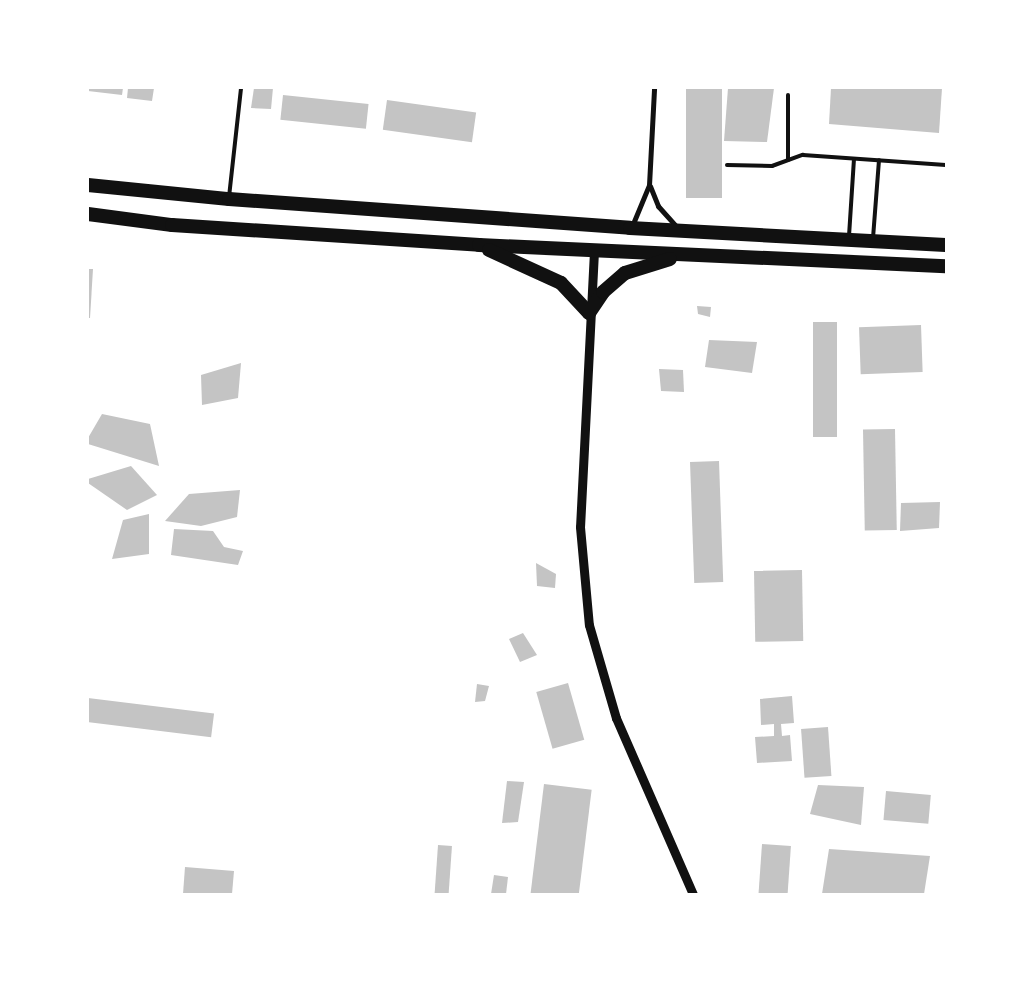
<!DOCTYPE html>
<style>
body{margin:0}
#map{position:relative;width:1034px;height:982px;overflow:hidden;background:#fff;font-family:"Varela Round",sans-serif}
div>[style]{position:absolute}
.building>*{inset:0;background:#c4c4c4;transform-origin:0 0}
.service>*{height:4px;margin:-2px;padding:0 2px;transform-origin:2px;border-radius:2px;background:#111}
.minor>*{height:5px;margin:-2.5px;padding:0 2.5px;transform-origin:2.5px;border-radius:2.5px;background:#111}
.tertiary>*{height:9px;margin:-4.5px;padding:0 4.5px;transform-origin:4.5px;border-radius:4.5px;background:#111}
.trunk>*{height:14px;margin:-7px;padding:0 7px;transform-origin:7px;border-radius:7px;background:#111}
span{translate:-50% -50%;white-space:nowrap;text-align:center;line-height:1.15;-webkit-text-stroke:4px #fff;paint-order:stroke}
.frame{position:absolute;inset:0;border:89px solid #fff;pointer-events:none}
</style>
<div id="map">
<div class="building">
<i style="clip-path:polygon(88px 88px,123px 88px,122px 95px,88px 91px)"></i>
<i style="clip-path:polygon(128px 88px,154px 88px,152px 101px,127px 98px)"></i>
<i style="clip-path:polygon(254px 88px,273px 88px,271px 109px,251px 108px)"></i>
<i style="left:686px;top:88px;width:36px;height:110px"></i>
<i style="clip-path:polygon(728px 88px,774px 88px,767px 142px,724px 141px)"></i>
<i style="clip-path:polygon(831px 88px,942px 88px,939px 133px,829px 124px)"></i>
<i style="left:283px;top:95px;width:86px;height:25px;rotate:6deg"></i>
<i style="left:387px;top:100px;width:90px;height:30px;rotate:8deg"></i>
<i style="clip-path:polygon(88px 269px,93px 269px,90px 318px,88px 318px)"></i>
<i style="clip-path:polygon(697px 306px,711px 307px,710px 317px,698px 314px)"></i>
<i style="left:813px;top:322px;width:24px;height:115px"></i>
<i style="left:921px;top:325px;width:47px;height:62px;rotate:88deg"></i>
<i style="clip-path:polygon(709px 340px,757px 342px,752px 373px,705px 367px)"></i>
<i style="clip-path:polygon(241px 363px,238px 398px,202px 405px,201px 375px)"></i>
<i style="clip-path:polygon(659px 369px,683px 370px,684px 392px,661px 391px)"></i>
<i style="clip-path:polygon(102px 414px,150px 424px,159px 466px,88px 444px,88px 438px)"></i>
<i style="left:895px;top:429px;width:101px;height:32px;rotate:89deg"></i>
<i style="left:719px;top:461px;width:121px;height:29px;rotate:88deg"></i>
<i style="clip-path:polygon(131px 466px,157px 495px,127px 510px,88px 483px,88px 479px)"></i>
<i style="clip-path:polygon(240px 490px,237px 517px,201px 526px,165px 521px,189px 494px)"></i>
<i style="clip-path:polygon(940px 502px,939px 528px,900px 531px,901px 503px)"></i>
<i style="clip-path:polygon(149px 514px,149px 554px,112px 559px,123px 520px)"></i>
<i style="clip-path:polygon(174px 529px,213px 531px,224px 547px,243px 551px,238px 565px,171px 555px)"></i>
<i style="clip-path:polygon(536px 563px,556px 574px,555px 588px,537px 586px)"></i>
<i style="left:802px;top:570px;width:71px;height:48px;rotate:89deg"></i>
<i style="clip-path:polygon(523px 633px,537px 655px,520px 662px,509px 639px)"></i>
<i style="left:568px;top:683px;width:59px;height:33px;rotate:74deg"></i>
<i style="clip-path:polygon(477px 684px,489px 686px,485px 701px,475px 702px)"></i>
<i style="clip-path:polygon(792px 696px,794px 723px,781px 724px,782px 736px,790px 735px,792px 761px,757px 763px,755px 737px,774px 736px,774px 724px,761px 725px,760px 699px)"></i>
<i style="left:88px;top:698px;width:127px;height:24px;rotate:7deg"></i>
<i style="left:828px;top:727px;width:49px;height:27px;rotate:86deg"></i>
<i style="clip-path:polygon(507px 781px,524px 782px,518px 822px,502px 823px)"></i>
<i style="left:544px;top:784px;width:48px;height:111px;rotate:7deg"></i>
<i style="clip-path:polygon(818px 785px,864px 787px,861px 825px,810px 814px)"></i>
<i style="left:886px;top:791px;width:45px;height:29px;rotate:5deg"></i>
<i style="left:762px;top:844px;width:29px;height:50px;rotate:4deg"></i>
<i style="left:438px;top:845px;width:14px;height:49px;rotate:4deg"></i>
<i style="clip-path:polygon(829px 849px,930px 856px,924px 894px,822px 894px)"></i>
<i style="clip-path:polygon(185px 867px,234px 871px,232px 894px,183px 894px)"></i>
<i style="clip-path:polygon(494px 875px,508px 877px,506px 894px,491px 894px)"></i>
</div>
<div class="service">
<i style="left:788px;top:95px;width:65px;rotate:90deg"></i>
<i style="left:727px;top:165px;width:45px;rotate:1.3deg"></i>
<i style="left:772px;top:166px;width:33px;rotate:-20deg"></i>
<i style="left:803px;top:155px;width:143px;rotate:4deg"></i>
<i style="left:229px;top:197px;width:110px;rotate:-83.7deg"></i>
<i style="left:849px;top:236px;width:77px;rotate:-86.3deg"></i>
<i style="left:873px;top:238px;width:78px;rotate:-85.6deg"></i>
</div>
<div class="minor">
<i style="left:650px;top:186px;width:22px;rotate:68deg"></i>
<i style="left:658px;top:206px;width:27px;rotate:48deg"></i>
<i style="left:632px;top:226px;width:44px;rotate:-67.5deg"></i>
<i style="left:649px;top:185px;width:97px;rotate:-87deg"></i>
</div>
<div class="tertiary">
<i style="left:594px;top:251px;width:276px;rotate:92.9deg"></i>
<i style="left:580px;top:527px;width:98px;rotate:84.8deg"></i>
<i style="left:589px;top:625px;width:97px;rotate:73.8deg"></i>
<i style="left:616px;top:718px;width:192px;rotate:66.4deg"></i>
</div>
<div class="trunk">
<i style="left:88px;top:185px;width:142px;rotate:5.7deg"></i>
<i style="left:229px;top:199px;width:402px;rotate:4.1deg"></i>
<i style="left:630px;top:228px;width:316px;rotate:3.1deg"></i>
<i style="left:88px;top:214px;width:85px;rotate:7.5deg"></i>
<i style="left:172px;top:225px;width:308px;rotate:3.7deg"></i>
<i style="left:479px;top:245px;width:467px;rotate:2.6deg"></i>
<i style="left:489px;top:250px;width:79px;rotate:24.6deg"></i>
<i style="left:561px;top:283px;width:41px;rotate:47deg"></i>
<i style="left:589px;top:313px;width:25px;rotate:-56deg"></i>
<i style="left:603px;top:292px;width:29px;rotate:-41deg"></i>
<i style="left:625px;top:273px;width:47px;rotate:-17.3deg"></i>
</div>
<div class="frame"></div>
</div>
